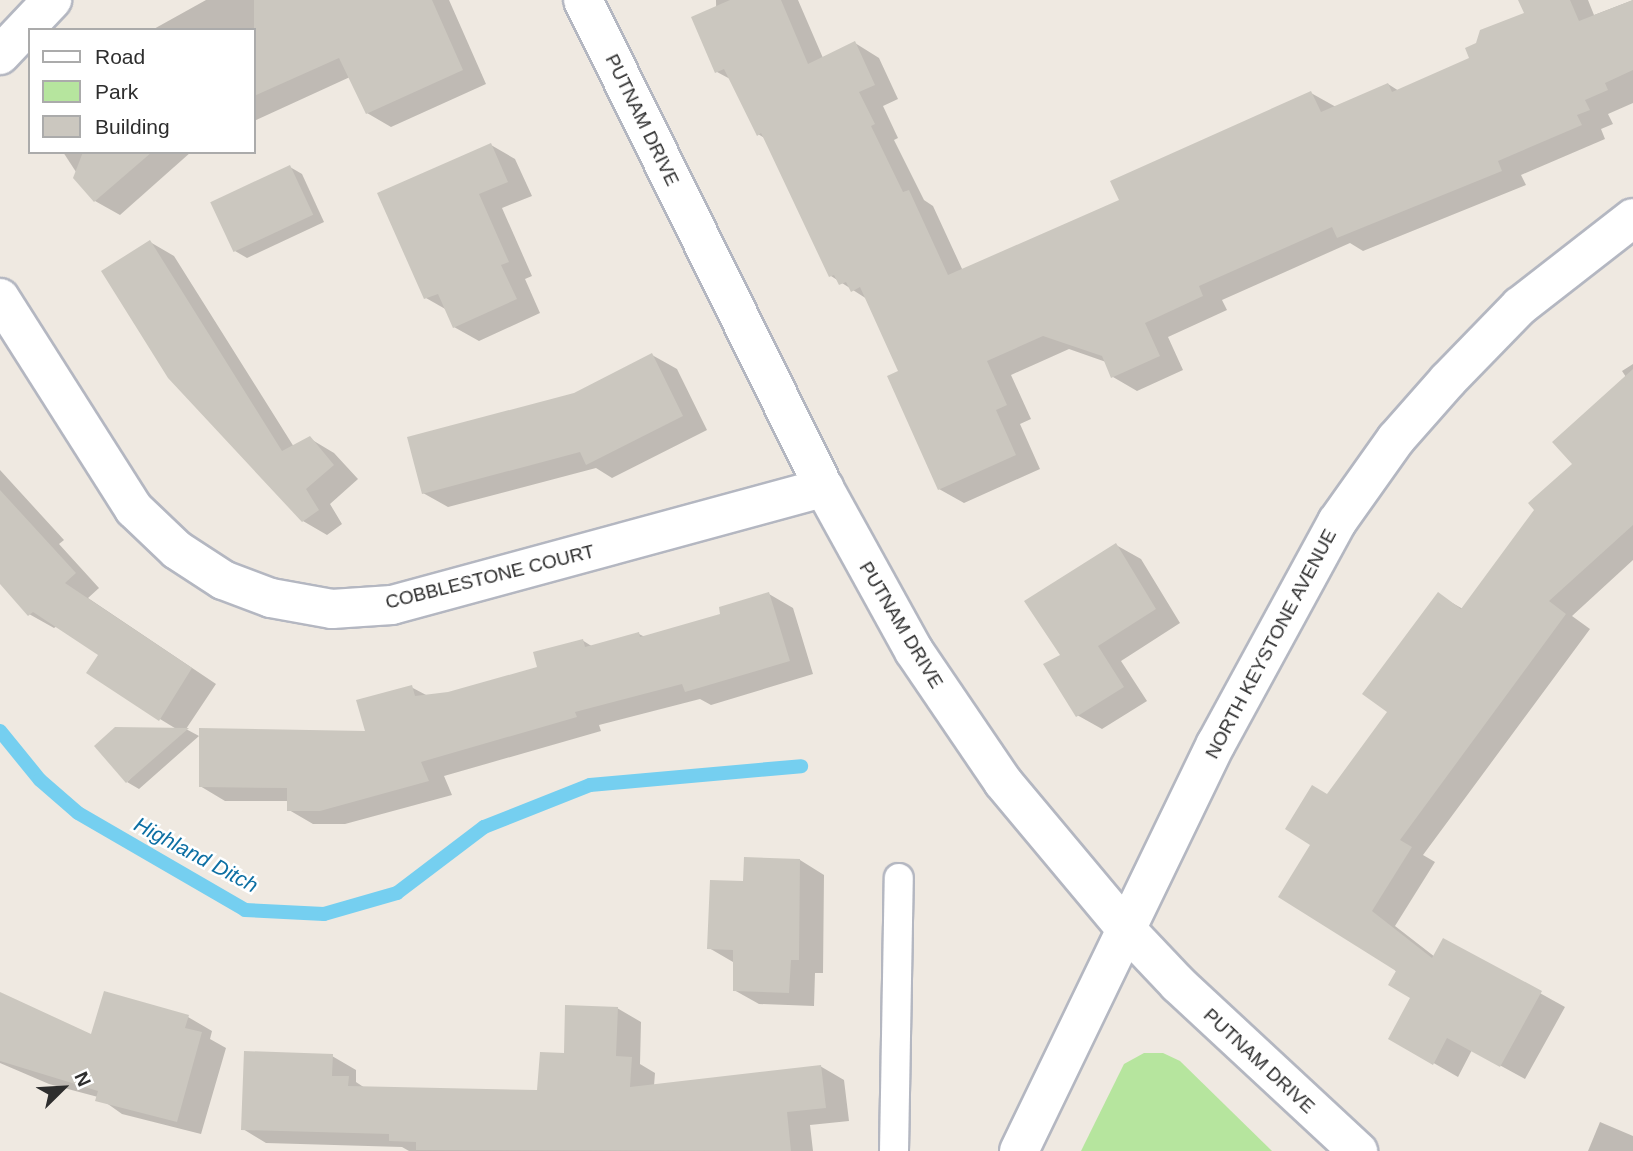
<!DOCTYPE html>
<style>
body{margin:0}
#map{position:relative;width:1633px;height:1151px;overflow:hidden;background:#efe9e1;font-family:Helvetica,sans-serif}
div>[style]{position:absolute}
.green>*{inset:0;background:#b6e59e}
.shadow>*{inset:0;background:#0003}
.stream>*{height:14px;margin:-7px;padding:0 7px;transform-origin:7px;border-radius:7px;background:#75cff0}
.building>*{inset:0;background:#cbc7bf;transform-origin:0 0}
.roads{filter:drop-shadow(2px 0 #b4b7c1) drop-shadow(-2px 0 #b4b7c1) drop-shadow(0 2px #b4b7c1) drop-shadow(0 -2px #b4b7c1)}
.lane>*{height:28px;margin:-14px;padding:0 14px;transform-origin:14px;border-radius:14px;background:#fff}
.street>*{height:38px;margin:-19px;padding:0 19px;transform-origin:19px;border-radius:19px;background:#fff}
.secondary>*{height:38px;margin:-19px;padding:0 19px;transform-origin:19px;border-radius:19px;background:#fff}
span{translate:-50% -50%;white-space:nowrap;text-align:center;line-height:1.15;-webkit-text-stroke:5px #fff;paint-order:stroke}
.street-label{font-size:19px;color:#2e2e2e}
.water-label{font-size:21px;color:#0d6fa3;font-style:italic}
.legend{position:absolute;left:28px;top:28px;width:228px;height:126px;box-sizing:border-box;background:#fff;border:2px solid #ababab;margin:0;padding:9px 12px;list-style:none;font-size:21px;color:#2e2e2e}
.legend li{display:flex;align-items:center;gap:14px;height:35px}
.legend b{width:35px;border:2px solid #ababab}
.north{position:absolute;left:28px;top:1053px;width:70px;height:70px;-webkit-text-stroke:5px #fff;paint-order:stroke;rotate:66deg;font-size:19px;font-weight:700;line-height:28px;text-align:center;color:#2e2e2e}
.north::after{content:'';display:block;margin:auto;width:24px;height:32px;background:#2e2e2e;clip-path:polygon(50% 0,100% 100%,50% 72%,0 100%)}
</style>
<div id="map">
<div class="green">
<i style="clip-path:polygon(1144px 1053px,1163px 1053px,1180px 1061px,1272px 1151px,1081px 1151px,1124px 1064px)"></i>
</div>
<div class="shadow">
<i style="clip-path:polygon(206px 0,449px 0,486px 84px,391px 127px,367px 113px,350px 77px,254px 121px,254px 30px,152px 30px)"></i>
<i style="clip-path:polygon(716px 0,798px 0,823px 58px,855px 43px,879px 58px,898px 99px,883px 106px,898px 138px,894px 140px,924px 200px,933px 206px,963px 271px,1121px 201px,1311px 93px,1336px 107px,1388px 84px,1399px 91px,1471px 59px,1526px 14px,1525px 0,1588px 0,1594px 15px,1633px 0,1633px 103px,1608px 114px,1613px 124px,1601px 129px,1605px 139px,1521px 175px,1526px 185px,1363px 251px,1350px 243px,1222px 300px,1227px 310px,1168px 337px,1183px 370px,1137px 391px,1113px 377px,1106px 362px,1069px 349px,1011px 375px,1031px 419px,1020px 424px,1040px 469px,964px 503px,939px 489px,901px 372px,867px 299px,831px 276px,766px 139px,758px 134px,732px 80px,717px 72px)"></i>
<i style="clip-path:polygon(491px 145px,515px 159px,532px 196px,502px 208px,532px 276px,525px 279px,540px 313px,479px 341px,454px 327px,447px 310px,426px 298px)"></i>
<i style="clip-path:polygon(63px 152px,191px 152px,120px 215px,95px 201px)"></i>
<i style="clip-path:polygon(290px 167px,302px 174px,324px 222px,247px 258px,235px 251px)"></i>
<i style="clip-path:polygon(150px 242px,174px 256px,294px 447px,309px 438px,334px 453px,358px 479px,330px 504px,342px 524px,327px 535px,303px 521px,169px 377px)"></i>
<i style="clip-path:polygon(652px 355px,677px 369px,707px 430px,612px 478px,596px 468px,448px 507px,423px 493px,575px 394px)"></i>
<i style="clip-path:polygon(1633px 364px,1633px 560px,1572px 616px,1590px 629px,1423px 855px,1435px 862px,1395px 926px,1435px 957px,1444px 940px,1565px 1007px,1525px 1079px,1472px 1050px,1458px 1077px,1390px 1038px,1413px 997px,1312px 845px,1328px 796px,1389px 712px,1438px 595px,1463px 609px,1575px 464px,1626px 377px,1622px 371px)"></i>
<i style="clip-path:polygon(0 470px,64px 540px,59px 544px,99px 588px,88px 598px,216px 684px,186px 729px,199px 736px,139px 789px,127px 782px,178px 730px,160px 719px,101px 654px,57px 626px,54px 628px,29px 614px,0 582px)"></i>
<i style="clip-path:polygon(1116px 545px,1141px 559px,1180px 623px,1121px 661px,1147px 701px,1102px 729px,1077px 715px,1062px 655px)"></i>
<i style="clip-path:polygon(769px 594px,793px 608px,813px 674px,711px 705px,700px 699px,599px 725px,601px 731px,444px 776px,452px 795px,345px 824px,313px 824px,289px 810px,289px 801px,225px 801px,200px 786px,367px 732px,411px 687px,428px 696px,449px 693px,539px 668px,582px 640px,593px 647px,639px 634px,645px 637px,721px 615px)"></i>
<i style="clip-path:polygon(800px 860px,824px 875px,823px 973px,815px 973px,814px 1006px,759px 1004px,734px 990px,733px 962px,709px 948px,745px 883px)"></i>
<i style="clip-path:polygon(0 994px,93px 1037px,188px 1017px,212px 1031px,210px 1039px,226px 1048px,201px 1134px,122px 1114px,98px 1097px,49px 1084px,0 1063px)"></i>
<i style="clip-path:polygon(617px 1008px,641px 1022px,640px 1064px,655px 1073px,654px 1086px,820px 1066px,844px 1080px,849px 1121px,810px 1125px,813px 1151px,409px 1151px,402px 1147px,266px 1143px,243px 1129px,332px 1056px,356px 1070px,356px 1082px,365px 1088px,539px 1091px,565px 1055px)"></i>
<i style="clip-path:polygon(1600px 1122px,1633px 1136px,1633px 1151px,1588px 1151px)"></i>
</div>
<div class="stream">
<i style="left:0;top:731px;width:63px;rotate:50.8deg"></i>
<i style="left:40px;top:780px;width:50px;rotate:41deg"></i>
<i style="left:78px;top:813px;width:193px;rotate:30.1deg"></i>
<i style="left:245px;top:910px;width:79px;rotate:2.9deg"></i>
<i style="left:324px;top:914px;width:76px;rotate:-16deg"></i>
<i style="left:397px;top:893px;width:109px;rotate:-37.2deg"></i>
<i style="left:484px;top:827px;width:114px;rotate:-21.6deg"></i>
<i style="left:590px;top:785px;width:212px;rotate:-5.1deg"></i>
</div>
<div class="building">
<i style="clip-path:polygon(254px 0,432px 0,463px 70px,366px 114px,339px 58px,254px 96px)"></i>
<i style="clip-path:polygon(730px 0,781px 0,808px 64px,855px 41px,875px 85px,859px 92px,875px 124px,871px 126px,903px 192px,909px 190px,948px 275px,1119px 200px,1110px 181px,1311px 91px,1321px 112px,1388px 83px,1392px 92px,1469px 58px,1465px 48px,1476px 43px,1480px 30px,1524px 13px,1518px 0,1570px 0,1579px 21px,1633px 0,1633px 70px,1605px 83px,1608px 90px,1585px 100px,1590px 110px,1577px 115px,1582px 125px,1498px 161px,1502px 171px,1337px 238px,1332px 227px,1199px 286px,1203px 296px,1145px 323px,1160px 356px,1111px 378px,1102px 356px,1043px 336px,987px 361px,1007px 405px,996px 410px,1016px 455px,938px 490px,887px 376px,898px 371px,860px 287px,851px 292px,846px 282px,839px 285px,834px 275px,829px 277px,761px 133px,757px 136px,724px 69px,715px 73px,691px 17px)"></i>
<i style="clip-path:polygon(491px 143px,508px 182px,479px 194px,509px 262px,501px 265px,517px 299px,453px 328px,438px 294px,424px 299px,377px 193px)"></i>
<i style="clip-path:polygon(83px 152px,152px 152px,94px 202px,73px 178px)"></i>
<i style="left:290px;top:165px;width:55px;height:88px;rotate:65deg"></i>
<i style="clip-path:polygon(150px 240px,282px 451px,310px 436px,334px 465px,306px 489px,319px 510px,302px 522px,168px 378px,101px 271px)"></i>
<i style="clip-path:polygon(652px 353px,683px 416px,586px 465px,580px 452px,422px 494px,407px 437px,574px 393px)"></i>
<i style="clip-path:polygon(1633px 369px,1633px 525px,1549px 601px,1566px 614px,1400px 840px,1412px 847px,1372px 911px,1432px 958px,1443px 938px,1542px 991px,1500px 1067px,1447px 1038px,1433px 1065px,1388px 1039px,1410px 998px,1388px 985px,1396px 971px,1278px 897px,1310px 845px,1285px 829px,1312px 785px,1327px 794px,1387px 712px,1362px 694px,1438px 592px,1461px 609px,1534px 510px,1528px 503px,1572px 464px,1552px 442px)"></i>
<i style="clip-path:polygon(0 490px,76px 573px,65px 583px,192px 668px,159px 721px,86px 673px,98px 655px,33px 612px,28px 616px,0 584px)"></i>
<i style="clip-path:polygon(1116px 543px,1156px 609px,1098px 646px,1124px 687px,1076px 717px,1043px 664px,1060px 655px,1024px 601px)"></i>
<i style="clip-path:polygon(769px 592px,790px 661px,685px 692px,682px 684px,575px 712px,577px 717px,421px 762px,429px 781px,320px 811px,287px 811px,287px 788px,199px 787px,199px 728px,365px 731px,356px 700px,412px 685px,415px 696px,448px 692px,537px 667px,533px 652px,583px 639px,585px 647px,639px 632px,640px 637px,720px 614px,719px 607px)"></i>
<i style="clip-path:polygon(115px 727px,189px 728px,126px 783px,94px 746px)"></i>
<i style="clip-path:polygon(744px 857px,800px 859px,799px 960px,791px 960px,789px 993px,733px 991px,733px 950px,707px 949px,710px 880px,743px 881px)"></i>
<i style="clip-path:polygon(104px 991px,189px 1015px,185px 1028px,202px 1032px,177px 1122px,95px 1101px,98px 1091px,0 1061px,0 992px,91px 1034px)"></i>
<i style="clip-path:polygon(565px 1005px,618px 1007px,616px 1056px,632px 1057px,630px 1087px,821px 1065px,826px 1108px,787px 1112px,791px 1151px,416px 1150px,416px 1142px,389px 1141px,389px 1134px,241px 1130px,244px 1051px,333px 1054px,332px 1076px,349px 1076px,348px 1086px,537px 1090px,540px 1052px,564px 1053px)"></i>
</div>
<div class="roads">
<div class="lane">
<i style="left:894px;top:1151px;width:273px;rotate:-89deg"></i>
</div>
<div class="street">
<i style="left:0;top:55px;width:76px;rotate:-46.6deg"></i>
<i style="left:0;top:298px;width:250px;rotate:57.6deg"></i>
<i style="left:134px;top:509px;width:59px;rotate:43.6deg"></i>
<i style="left:177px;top:550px;width:55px;rotate:33.1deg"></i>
<i style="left:223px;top:580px;width:51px;rotate:20.6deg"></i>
<i style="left:271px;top:598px;width:62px;rotate:10.2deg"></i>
<i style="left:332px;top:609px;width:60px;rotate:-3.8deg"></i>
<i style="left:392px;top:605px;width:448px;rotate:-15.2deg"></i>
<i style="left:1126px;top:929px;width:76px;rotate:46.6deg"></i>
<i style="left:1178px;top:984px;width:246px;rotate:42.9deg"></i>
</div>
<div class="secondary">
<i style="left:583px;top:0;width:544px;rotate:63.72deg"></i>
<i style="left:824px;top:488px;width:186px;rotate:61.1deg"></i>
<i style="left:914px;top:651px;width:158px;rotate:55.8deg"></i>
<i style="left:1003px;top:782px;width:192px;rotate:50.1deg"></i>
<i style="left:1019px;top:1151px;width:452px;rotate:-64.2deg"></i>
<i style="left:1216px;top:744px;width:253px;rotate:-61.4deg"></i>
<i style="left:1337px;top:522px;width:102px;rotate:-54.6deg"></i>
<i style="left:1396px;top:439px;width:79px;rotate:-48.6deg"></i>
<i style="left:1448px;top:380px;width:103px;rotate:-45.8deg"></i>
<i style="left:1520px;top:306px;width:143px;rotate:-37.9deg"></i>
</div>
</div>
<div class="street-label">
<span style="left:642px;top:120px;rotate:64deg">PUTNAM DRIVE</span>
<span style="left:490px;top:577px;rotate:-14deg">COBBLESTONE COURT</span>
<span style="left:901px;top:625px;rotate:59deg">PUTNAM DRIVE</span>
<span style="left:1271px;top:644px;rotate:-62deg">NORTH KEYSTONE AVENUE</span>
<span style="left:1259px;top:1061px;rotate:43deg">PUTNAM DRIVE</span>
</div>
<div class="water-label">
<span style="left:196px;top:855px;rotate:28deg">Highland Ditch</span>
</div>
<ul class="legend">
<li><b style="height:9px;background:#fff"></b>Road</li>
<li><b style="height:19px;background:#b6e59e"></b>Park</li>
<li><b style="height:19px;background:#cbc7bf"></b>Building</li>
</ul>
<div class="north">N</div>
</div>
